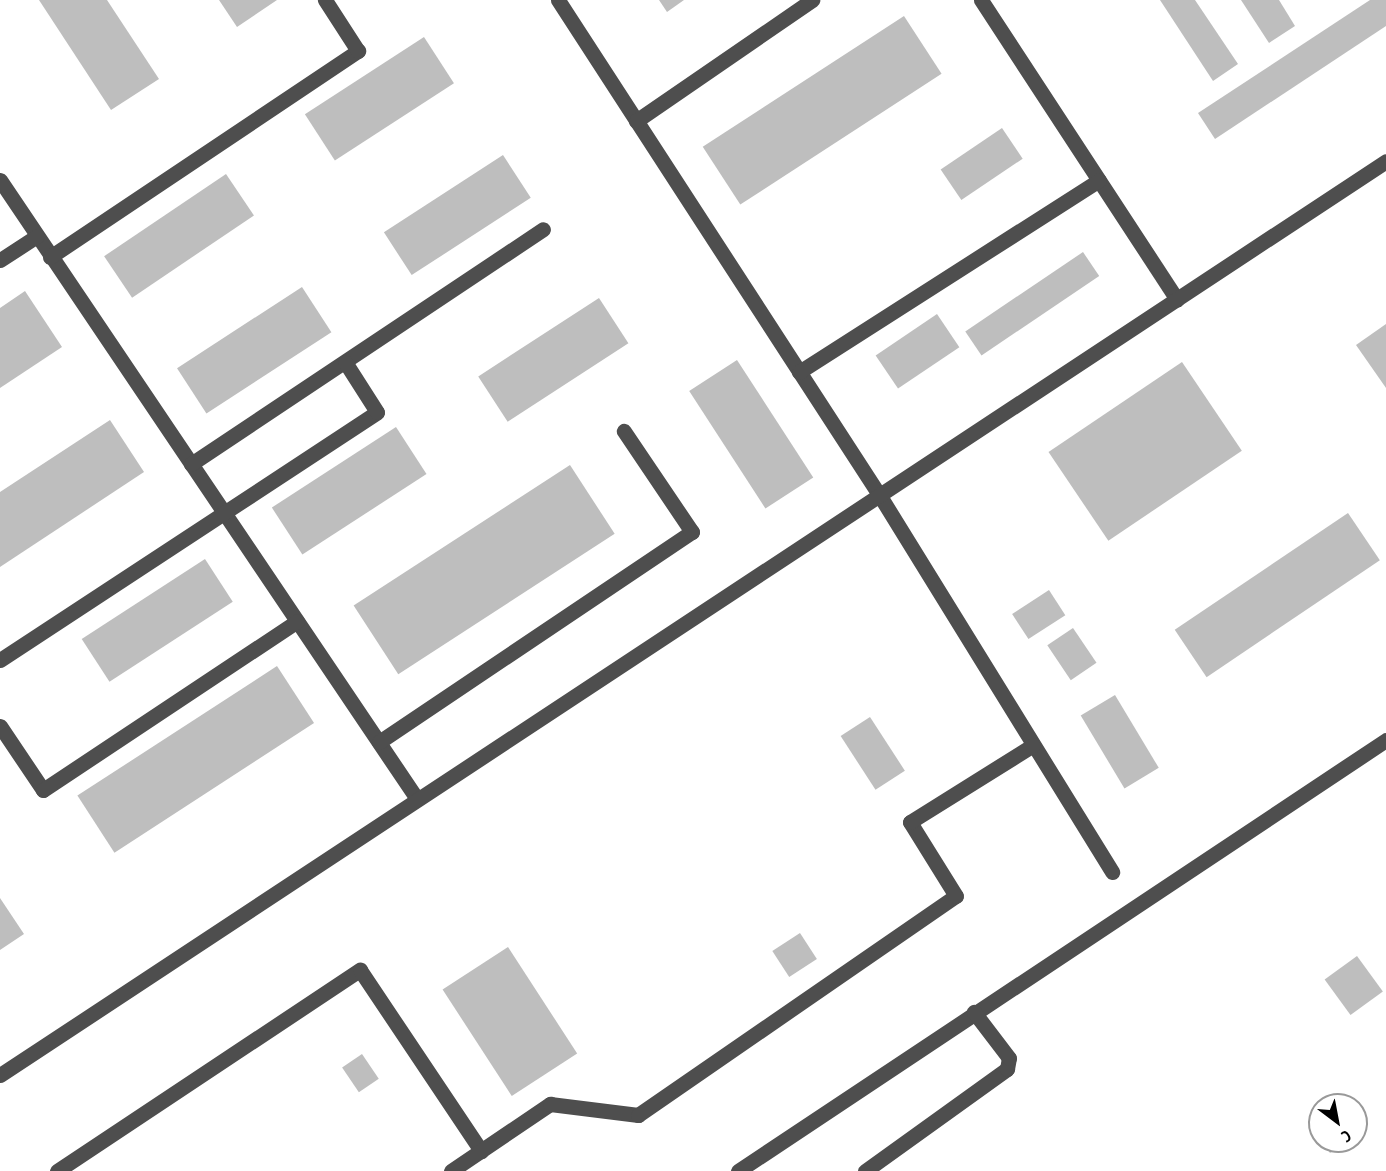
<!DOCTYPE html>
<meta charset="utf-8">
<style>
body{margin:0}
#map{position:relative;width:1386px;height:1171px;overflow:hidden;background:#fff;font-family:"PT Sans Narrow",sans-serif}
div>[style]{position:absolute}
.building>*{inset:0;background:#bebebe;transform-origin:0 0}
.minor>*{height:15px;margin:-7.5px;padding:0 7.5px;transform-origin:7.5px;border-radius:7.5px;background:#4e4e4e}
span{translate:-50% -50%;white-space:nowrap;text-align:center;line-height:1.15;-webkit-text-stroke:4.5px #fff;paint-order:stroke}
.north{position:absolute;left:1308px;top:1093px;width:60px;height:60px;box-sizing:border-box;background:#fff;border:2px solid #999;border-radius:50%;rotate:148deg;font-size:16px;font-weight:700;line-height:24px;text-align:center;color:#000}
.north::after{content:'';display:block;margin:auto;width:21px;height:27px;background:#000;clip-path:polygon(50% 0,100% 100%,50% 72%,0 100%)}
</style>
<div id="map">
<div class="building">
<i style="clip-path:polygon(39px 0,107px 0,159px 79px,111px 110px)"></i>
<i style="clip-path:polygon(219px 0,277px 0,237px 27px)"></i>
<i style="clip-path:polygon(659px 0,684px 0,667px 12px)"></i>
<i style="clip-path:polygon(1160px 0,1195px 0,1238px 64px,1213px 81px)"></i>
<i style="clip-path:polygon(1241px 0,1279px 0,1295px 26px,1269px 43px)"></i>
<i style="clip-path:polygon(1370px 0,1386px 0,1386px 26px,1215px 139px,1198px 113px)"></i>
<i style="left:904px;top:16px;width:69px;height:240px;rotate:57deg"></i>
<i style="left:424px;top:37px;width:55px;height:142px;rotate:57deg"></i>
<i style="left:1002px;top:128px;width:37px;height:74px;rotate:56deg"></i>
<i style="left:503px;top:155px;width:51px;height:142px;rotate:57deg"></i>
<i style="left:226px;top:174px;width:50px;height:147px;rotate:56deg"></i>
<i style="left:1083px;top:252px;width:29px;height:142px;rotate:56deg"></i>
<i style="left:302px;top:287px;width:54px;height:149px;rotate:57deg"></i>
<i style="clip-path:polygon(25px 291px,62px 347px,0 388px,0 308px)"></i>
<i style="left:599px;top:298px;width:54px;height:144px;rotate:57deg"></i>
<i style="left:937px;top:314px;width:40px;height:74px;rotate:56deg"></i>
<i style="clip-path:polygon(1386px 324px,1386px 388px,1356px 345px)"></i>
<i style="left:737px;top:360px;width:140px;height:57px;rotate:57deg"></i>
<i style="left:1182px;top:362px;width:107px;height:161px;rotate:56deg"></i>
<i style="clip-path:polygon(110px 420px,144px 472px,0 567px,0 492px)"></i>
<i style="left:396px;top:427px;width:56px;height:148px;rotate:57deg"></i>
<i style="left:570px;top:465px;width:82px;height:258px;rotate:57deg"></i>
<i style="left:1348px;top:513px;width:57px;height:209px;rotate:56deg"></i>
<i style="left:205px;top:559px;width:51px;height:147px;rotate:57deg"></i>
<i style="left:1049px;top:590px;width:30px;height:44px;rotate:57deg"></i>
<i style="left:1073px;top:628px;width:42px;height:31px;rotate:56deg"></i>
<i style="left:277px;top:666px;width:68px;height:238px;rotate:57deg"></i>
<i style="left:1115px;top:695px;width:85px;height:40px;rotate:59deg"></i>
<i style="left:870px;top:717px;width:64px;height:35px;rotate:57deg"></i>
<i style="clip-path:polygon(0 898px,24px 934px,0 950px)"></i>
<i style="left:800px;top:933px;width:31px;height:33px;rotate:57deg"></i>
<i style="left:508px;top:947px;width:127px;height:78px;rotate:57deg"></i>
<i style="left:1357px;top:956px;width:44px;height:40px;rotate:54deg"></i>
<i style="left:362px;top:1054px;width:30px;height:24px;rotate:56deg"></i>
<i style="clip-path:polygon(1322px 1141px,1341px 1141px,1343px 1144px,1330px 1153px)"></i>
</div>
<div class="minor">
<i style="left:558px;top:0;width:591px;rotate:57.01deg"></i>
<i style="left:880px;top:496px;width:442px;rotate:58.3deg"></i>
<i style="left:981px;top:0;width:358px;rotate:56.8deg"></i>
<i style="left:636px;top:121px;width:214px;rotate:-34.5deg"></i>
<i style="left:0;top:180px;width:746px;rotate:56.03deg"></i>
<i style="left:50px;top:257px;width:371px;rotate:-33.8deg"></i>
<i style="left:358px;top:51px;width:61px;rotate:-122.9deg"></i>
<i style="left:0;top:260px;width:44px;rotate:-33deg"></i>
<i style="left:799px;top:372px;width:356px;rotate:-32.6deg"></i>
<i style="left:191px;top:464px;width:423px;rotate:-33.7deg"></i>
<i style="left:0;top:660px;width:451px;rotate:-33.3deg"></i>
<i style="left:377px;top:412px;width:59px;rotate:-122.6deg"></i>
<i style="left:0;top:726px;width:77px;rotate:56.1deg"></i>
<i style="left:43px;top:790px;width:305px;rotate:-33.6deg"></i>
<i style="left:379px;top:742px;width:377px;rotate:-33.9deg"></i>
<i style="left:692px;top:532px;width:122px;rotate:-124deg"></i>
<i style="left:0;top:1075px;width:1660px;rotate:-33.4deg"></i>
<i style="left:57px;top:1171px;width:364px;rotate:-33.6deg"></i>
<i style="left:360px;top:970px;width:218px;rotate:56.2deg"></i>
<i style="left:451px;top:1171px;width:120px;rotate:-34.1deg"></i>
<i style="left:550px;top:1104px;width:89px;rotate:7.1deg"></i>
<i style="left:638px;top:1115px;width:386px;rotate:-34.6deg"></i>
<i style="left:956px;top:896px;width:87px;rotate:-121.9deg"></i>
<i style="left:910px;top:822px;width:145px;rotate:-32deg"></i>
<i style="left:738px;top:1171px;width:778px;rotate:-33.63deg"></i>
<i style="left:865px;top:1171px;width:175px;rotate:-35.7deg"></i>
<i style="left:1007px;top:1069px;width:11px;rotate:-80deg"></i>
<i style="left:1009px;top:1058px;width:58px;rotate:-127.3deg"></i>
</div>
<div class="north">С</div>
</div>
